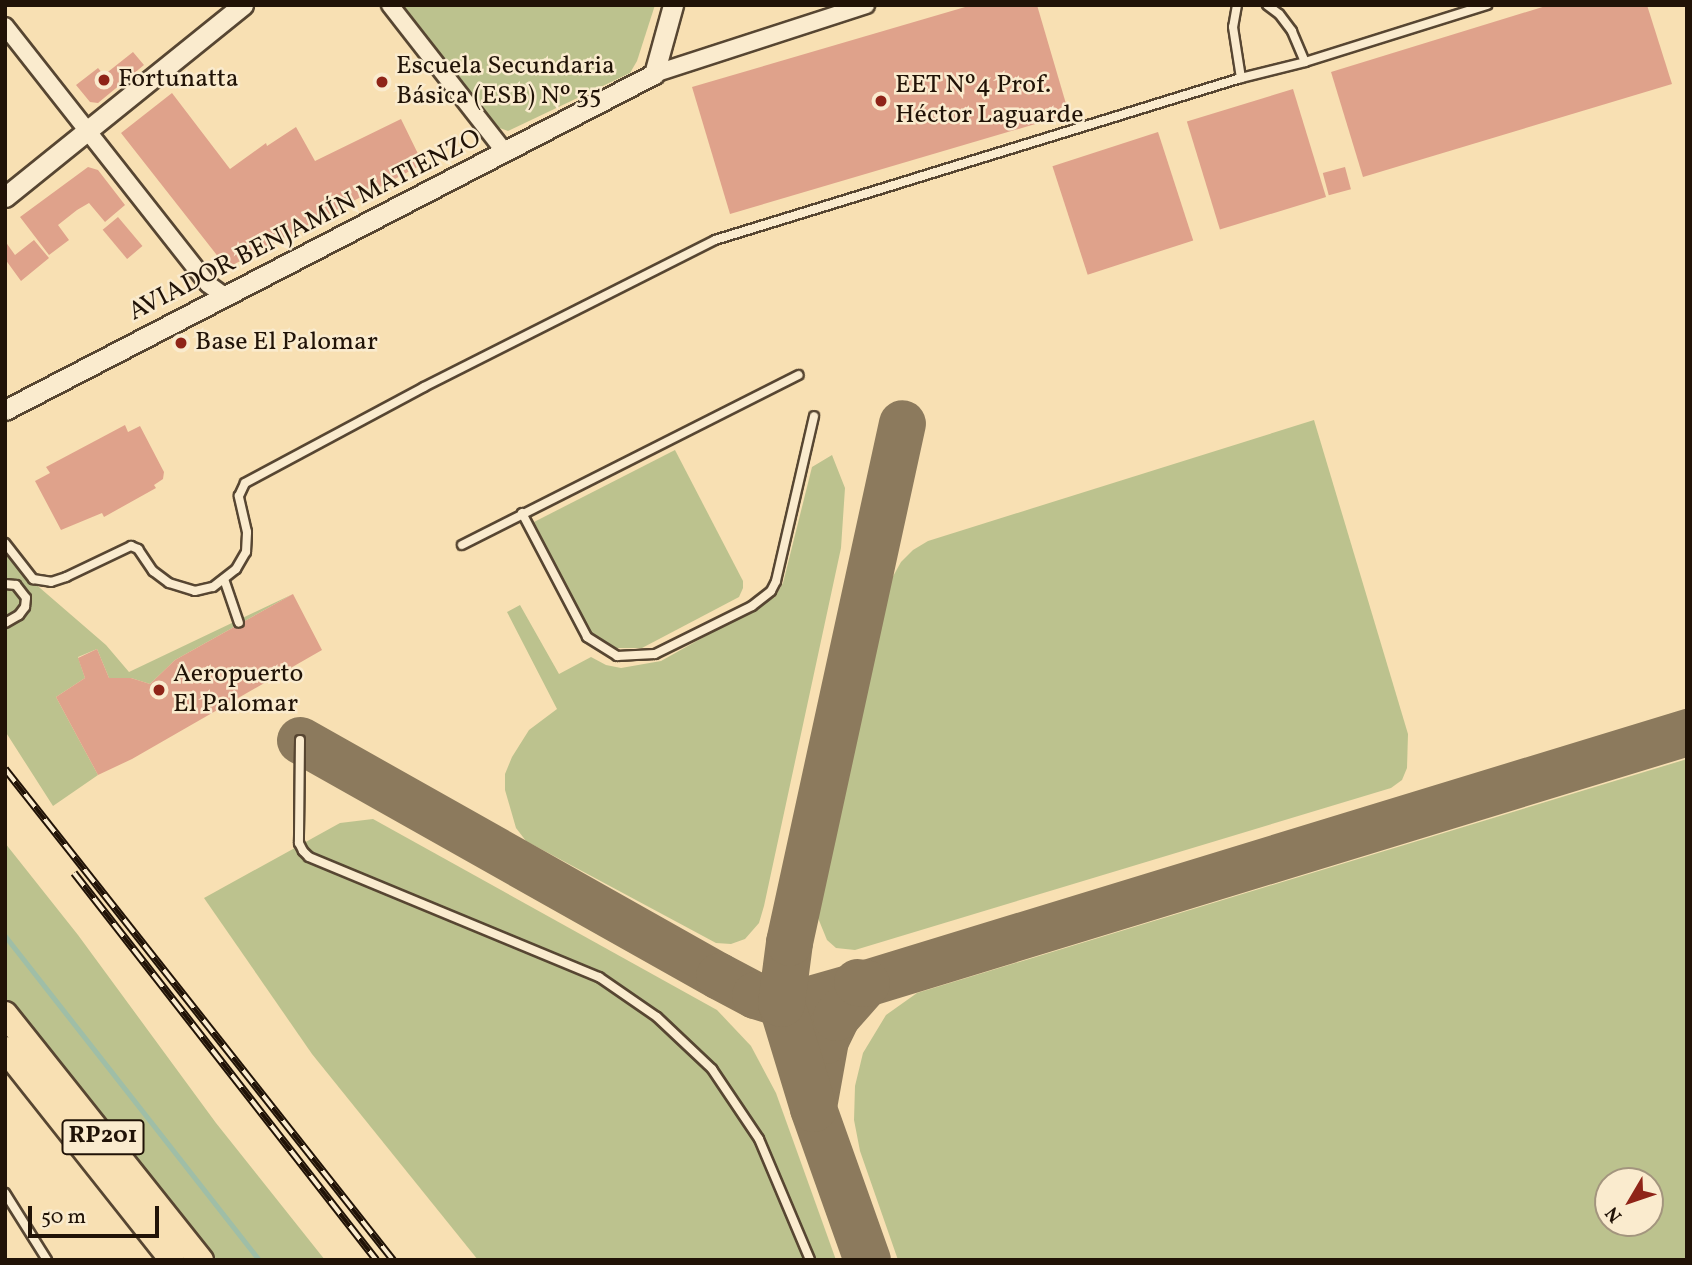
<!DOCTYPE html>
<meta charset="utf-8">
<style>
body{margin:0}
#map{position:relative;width:1692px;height:1265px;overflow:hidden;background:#f8e0b3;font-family:Vollkorn,serif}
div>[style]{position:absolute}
.green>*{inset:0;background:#bcc28e}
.stream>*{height:5px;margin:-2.5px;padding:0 2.5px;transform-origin:2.5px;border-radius:2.5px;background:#9fbea7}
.taxiway>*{height:47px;margin:-23.5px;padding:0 23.5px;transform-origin:23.5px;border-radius:23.5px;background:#8c7a5d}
.building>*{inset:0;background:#dfa28b;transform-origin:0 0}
.roads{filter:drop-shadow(2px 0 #574632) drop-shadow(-2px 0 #574632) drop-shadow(0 2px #574632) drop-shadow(0 -2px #574632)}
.service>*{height:8px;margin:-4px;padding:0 4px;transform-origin:4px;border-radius:4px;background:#faebce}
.minor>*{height:16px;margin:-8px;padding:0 8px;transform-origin:8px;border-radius:8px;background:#faebce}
.tertiary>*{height:19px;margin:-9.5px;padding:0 9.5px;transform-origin:9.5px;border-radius:9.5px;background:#faebce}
.primary>*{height:24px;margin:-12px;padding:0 12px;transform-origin:12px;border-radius:12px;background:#f8e0b3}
.rail>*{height:8px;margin-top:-4px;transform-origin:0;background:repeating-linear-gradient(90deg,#faebce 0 16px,#211307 0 32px);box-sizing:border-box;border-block:2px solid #211307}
.dots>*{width:19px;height:19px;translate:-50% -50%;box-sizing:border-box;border:4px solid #faebce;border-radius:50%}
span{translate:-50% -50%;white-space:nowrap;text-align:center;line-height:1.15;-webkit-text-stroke:5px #faebce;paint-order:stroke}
.shield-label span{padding:2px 5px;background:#faebce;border:2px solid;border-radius:5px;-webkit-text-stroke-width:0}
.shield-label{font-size:24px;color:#211307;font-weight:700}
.poi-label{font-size:26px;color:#211307}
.left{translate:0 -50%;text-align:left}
.street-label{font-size:26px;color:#211307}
.frame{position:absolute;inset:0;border:7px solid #211307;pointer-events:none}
.north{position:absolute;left:1594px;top:1167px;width:70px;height:70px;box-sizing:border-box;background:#faebce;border:2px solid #a3957e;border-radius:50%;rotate:231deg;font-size:19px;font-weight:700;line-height:28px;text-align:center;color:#211307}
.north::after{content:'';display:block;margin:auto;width:24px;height:32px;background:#8f2418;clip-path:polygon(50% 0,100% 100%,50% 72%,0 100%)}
.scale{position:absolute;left:28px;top:1206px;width:131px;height:32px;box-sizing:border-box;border:4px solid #211307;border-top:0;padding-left:9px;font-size:21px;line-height:24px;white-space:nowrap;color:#211307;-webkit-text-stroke:5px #faebce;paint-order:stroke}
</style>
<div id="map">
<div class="green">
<i style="clip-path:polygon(403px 5px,655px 5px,637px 61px,630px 73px,508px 131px,497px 127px)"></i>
<i style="clip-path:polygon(1314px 420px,1408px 734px,1407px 768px,1402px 780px,1391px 788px,855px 950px,836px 948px,827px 940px,818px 918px,882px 596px,901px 562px,913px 550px,928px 541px)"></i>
<i style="clip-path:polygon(675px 450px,743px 581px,743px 588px,739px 597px,642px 648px,611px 648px,593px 637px,534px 522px)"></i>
<i style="clip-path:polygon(832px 455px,845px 488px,841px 548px,764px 906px,759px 923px,745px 939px,731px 944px,716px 943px,526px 841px,516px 828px,505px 790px,505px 774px,512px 757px,529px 730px,557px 709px,507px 612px,520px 605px,559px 674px,591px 657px,606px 665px,621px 668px,661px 661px,775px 597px,783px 583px,812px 467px)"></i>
<i style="clip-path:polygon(5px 548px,25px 575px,106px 645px,129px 672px,293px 594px,175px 660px,150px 684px,131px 678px,109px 678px,97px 649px,78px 657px,85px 678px,56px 697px,98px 775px,53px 806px,5px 731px)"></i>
<i style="clip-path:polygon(evenodd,1687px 759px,1687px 1260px,898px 1260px,860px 1151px,854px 1120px,855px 1086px,863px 1053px,886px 1015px,917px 993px,1687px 759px,1608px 1181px,1650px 1181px,1650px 1223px,1608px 1223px,1608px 1181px)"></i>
<i style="clip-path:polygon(373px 819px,717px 1010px,751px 1046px,776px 1093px,836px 1260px,478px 1260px,312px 1054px,204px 898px,340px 823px)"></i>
<i style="clip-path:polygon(5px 843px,78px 935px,216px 1123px,325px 1260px,217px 1260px,5px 999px)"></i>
</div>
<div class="stream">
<i style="left:5px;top:936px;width:412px;rotate:51.9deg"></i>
</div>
<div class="taxiway">
<i style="left:300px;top:740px;width:481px;rotate:29.4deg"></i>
<i style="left:719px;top:976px;width:41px;rotate:27.8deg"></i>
<i style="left:755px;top:995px;width:27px;rotate:17deg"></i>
<i style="left:781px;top:1003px;width:25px;rotate:-7deg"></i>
<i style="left:806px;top:1000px;width:62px;rotate:-15.8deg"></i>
<i style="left:866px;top:983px;width:859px;rotate:-17deg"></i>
<i style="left:814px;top:1101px;width:62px;rotate:-79.8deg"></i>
<i style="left:825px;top:1040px;width:25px;rotate:-64deg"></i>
<i style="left:836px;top:1017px;width:45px;rotate:-48.6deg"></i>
<i style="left:866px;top:983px;width:9px;rotate:-174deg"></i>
<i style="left:867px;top:1260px;width:161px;rotate:-109.6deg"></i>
<i style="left:813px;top:1108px;width:110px;rotate:-106.9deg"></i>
<i style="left:781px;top:1003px;width:62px;rotate:-82.5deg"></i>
<i style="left:789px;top:942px;width:531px;rotate:-77.72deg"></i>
</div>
<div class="building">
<i style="clip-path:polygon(972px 5px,1037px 5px,1069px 114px,730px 214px,692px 87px)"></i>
<i style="clip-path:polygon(1549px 5px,1647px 5px,1672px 84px,1363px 177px,1331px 72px)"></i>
<i style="clip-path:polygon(133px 52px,144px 65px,98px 103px,90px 102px,76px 85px,98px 68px,104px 75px)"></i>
<i style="left:1293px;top:89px;width:113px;height:111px;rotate:73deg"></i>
<i style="clip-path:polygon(172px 93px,230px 169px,266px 143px,267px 146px,296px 127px,315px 161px,401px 119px,423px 164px,227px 268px,121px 133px)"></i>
<i style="left:1158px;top:132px;width:114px;height:111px;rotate:72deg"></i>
<i style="clip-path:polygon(88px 167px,98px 170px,125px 205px,105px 222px,89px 203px,77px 210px,58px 225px,69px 240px,49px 255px,20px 217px)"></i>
<i style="left:1345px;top:167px;width:23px;height:23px;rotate:75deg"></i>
<i style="left:118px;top:217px;width:38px;height:20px;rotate:50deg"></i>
<i style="clip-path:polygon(34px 240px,49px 258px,21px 281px,5px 259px,5px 241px,15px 255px)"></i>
<i style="clip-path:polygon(125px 425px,128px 432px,140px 426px,164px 472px,163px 479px,154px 485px,156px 488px,104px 517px,102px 513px,61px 530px,35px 481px,50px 473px,46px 467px)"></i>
<i style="clip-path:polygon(293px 594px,322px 650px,132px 759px,98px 775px,56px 697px,85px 678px,78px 658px,97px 649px,109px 678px,131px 678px,150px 684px,175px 660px)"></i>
</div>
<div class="roads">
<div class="service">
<i style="left:1237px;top:5px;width:22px;rotate:100deg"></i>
<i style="left:1233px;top:27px;width:52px;rotate:81.1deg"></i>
<i style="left:1241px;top:78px;width:66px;rotate:-14deg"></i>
<i style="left:1305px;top:62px;width:34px;rotate:-113deg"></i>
<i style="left:1292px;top:31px;width:21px;rotate:-127deg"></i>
<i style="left:1279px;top:14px;width:15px;rotate:-143deg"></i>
<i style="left:1305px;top:62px;width:191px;rotate:-17.4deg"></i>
<i style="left:522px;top:513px;width:140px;rotate:62.3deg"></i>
<i style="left:587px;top:637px;width:36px;rotate:32deg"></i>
<i style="left:617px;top:656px;width:38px;rotate:-3deg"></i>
<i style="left:655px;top:654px;width:108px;rotate:-26.3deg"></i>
<i style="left:752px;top:606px;width:24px;rotate:-38deg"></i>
<i style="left:771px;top:591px;width:11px;rotate:-63deg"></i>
<i style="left:776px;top:581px;width:169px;rotate:-77deg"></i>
<i style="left:5px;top:543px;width:46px;rotate:52.1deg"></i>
<i style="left:33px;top:579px;width:18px;rotate:9deg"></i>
<i style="left:51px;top:582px;width:16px;rotate:-18deg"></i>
<i style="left:66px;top:577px;width:72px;rotate:-25.5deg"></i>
<i style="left:131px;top:546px;width:8px;rotate:23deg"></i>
<i style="left:138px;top:549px;width:27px;rotate:56deg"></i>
<i style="left:153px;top:571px;width:20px;rotate:37deg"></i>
<i style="left:169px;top:583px;width:27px;rotate:17deg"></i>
<i style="left:195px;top:591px;width:18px;rotate:-13deg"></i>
<i style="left:213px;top:587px;width:29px;rotate:-38deg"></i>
<i style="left:236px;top:569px;width:20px;rotate:-60deg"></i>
<i style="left:246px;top:552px;width:20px;rotate:-87deg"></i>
<i style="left:247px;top:532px;width:37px;rotate:-103deg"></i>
<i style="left:239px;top:496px;width:14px;rotate:-65deg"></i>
<i style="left:245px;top:483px;width:203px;rotate:-28.2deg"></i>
<i style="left:424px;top:387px;width:326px;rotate:-26.8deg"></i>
<i style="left:715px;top:240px;width:550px;rotate:-17.12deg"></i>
<i style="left:462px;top:545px;width:377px;rotate:-26.8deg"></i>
<i style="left:224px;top:579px;width:46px;rotate:71.2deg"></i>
<i style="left:5px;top:584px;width:11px;rotate:5deg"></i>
<i style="left:16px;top:585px;width:16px;rotate:52deg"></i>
<i style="left:26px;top:598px;width:9px;rotate:96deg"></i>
<i style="left:25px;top:607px;width:10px;rotate:127deg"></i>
<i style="left:19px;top:615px;width:16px;rotate:150deg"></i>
<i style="left:300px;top:740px;width:103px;rotate:90.6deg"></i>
<i style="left:299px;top:843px;width:9px;rotate:63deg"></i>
<i style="left:303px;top:851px;width:8px;rotate:45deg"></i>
<i style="left:309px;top:857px;width:314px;rotate:22.5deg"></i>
<i style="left:599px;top:977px;width:70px;rotate:34.6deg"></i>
<i style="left:657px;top:1017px;width:76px;rotate:43.4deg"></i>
<i style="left:712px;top:1069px;width:84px;rotate:56.1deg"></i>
<i style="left:759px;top:1139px;width:131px;rotate:67.1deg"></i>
<i style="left:5px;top:1193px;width:79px;rotate:57.9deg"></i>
</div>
<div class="minor">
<i style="left:390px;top:5px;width:187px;rotate:52deg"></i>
<i style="left:5px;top:26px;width:328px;rotate:51.8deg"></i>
<i style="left:208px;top:284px;width:22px;rotate:36deg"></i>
<i style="left:654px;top:74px;width:223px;rotate:-18deg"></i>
</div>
<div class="tertiary">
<i style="left:5px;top:197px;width:306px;rotate:-38.9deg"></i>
<i style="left:5px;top:410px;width:731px;rotate:-27.37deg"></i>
<i style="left:654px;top:74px;width:72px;rotate:-74.6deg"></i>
</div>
<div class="primary">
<i style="left:5px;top:1014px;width:315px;rotate:51.5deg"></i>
<i style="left:5px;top:1049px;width:269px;rotate:51.6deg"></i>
</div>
</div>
<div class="rail">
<i style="left:5px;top:769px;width:626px;rotate:51.68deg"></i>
<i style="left:74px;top:873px;width:491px;rotate:52deg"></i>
</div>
<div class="dots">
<i style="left:104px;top:80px;background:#8f2418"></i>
<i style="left:382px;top:82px;background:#8f2418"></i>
<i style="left:881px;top:101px;background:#8f2418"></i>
<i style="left:181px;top:343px;background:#8f2418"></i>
<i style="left:159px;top:690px;background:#8f2418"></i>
</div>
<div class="shield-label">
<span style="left:103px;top:1137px">RP201</span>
</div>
<div class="poi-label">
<span class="left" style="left:396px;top:82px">Escuela Secundaria<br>Básica (ESB) Nº 35</span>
<span class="left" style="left:118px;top:80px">Fortunatta</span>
<span class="left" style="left:895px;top:101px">EET Nº4 Prof.<br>Héctor Laguarde</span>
<span class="left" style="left:195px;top:343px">Base El Palomar</span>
<span class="left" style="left:173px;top:690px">Aeropuerto<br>El Palomar</span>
</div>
<div class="street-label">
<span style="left:305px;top:226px;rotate:-27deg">AVIADOR BENJAMÍN MATIENZO</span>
</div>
<div class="frame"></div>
<div class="north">N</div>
<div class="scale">50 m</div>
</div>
